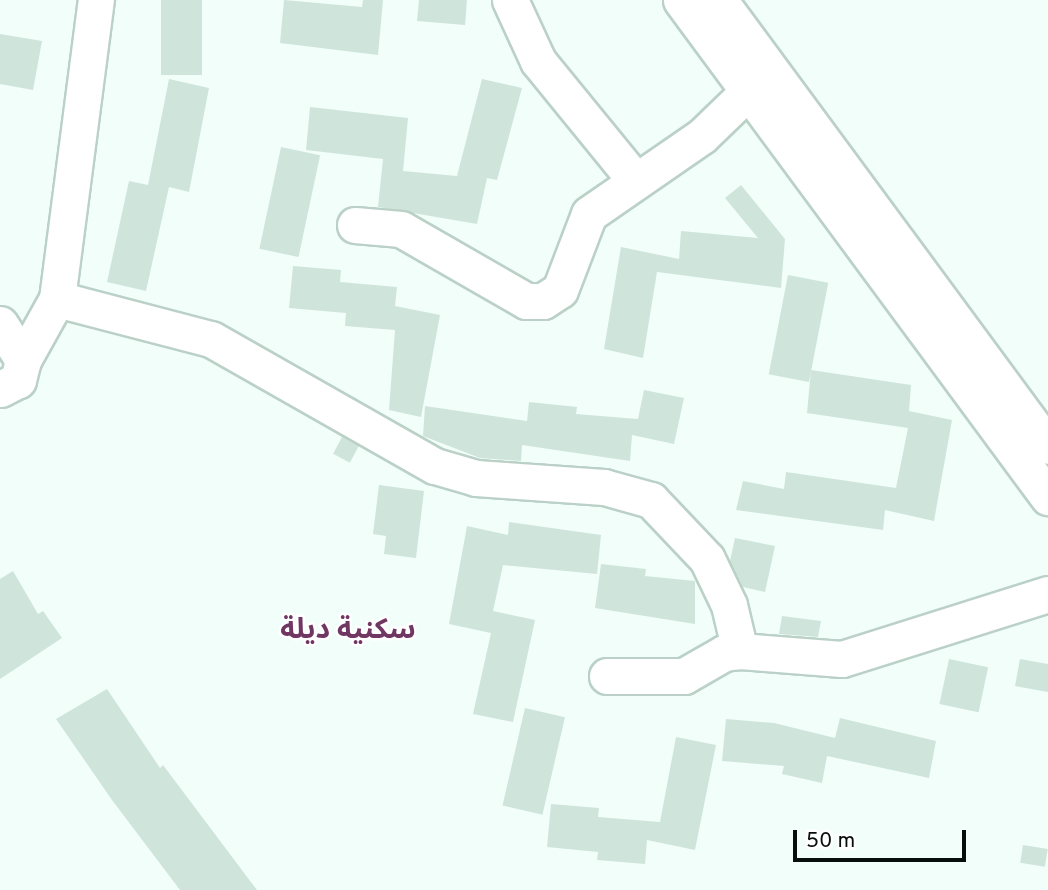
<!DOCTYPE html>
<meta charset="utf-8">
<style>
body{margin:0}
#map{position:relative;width:1048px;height:890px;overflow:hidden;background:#f1fef9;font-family:Overpass,"Noto Sans Arabic",sans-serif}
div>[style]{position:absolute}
.building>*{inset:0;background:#cfe5dc;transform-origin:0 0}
.roads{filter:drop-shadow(2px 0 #bbd1c8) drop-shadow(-2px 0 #bbd1c8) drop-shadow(0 2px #bbd1c8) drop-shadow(0 -2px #bbd1c8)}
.minor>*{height:35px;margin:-17.5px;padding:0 17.5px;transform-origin:17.5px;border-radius:17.5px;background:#fff}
span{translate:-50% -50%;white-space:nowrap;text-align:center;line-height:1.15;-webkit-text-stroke:5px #fff;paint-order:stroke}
.district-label{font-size:28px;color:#713763;font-weight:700}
.scale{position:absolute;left:793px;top:830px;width:173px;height:32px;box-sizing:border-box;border:4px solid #070e0c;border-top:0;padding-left:9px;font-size:21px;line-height:24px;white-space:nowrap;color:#070e0c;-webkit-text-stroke:5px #fff;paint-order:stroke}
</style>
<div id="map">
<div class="building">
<i style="left:161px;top:0;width:41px;height:75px"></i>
<i style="clip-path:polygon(284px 0,362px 7px,363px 0,383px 0,378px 55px,280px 43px)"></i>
<i style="clip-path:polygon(419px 0,467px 0,465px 25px,417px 21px)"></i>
<i style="clip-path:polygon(0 34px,42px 41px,33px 90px,0 84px)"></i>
<i style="clip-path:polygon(169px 79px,209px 88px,189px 192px,169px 187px,146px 291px,107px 282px,129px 181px,148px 185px)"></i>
<i style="clip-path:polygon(482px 79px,522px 88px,497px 180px,487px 178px,477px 224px,378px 207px,383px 159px,306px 150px,310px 107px,408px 118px,403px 171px,457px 176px)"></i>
<i style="left:281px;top:147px;width:40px;height:104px;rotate:12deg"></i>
<i style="clip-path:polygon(741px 185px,785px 239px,781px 288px,657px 272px,643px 358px,604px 349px,621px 247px,679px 259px,681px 231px,758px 238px,725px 198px)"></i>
<i style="clip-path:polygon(293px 266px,341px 270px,340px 282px,397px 287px,395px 306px,440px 315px,421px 417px,389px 410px,395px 330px,345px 326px,346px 313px,289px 308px)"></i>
<i style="left:788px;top:275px;width:41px;height:101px;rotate:11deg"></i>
<i style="clip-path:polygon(811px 370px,911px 385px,909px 411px,952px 420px,934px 521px,885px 510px,883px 530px,736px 510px,743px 481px,784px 489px,786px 472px,896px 488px,908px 428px,807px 413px)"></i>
<i style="clip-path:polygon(644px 390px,684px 398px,674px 444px,632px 435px,630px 461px,522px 445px,521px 461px,480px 458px,423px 436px,425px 406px,527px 421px,529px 402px,577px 407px,576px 414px,638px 419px)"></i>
<i style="left:342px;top:437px;width:19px;height:19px;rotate:28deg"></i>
<i style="clip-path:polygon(379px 485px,424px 491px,416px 558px,384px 554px,386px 536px,373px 534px)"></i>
<i style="clip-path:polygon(509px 522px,601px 535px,597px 574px,503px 565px,493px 611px,535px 620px,513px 722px,473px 714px,491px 633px,449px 624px,467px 526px,508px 535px)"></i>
<i style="clip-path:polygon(735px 538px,775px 546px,765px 592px,743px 587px,730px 561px)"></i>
<i style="clip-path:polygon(601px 564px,646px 569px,645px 576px,695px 581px,695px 624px,595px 608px)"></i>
<i style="clip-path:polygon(13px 571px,38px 614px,43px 611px,62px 638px,0 679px,0 579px)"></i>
<i style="clip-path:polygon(782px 616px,821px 621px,818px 637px,779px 634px)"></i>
<i style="left:949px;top:659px;width:40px;height:46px;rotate:12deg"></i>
<i style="clip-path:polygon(1020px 659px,1048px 664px,1048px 692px,1015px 686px)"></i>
<i style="clip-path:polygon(107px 689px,160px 768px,163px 765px,257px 890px,180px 890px,112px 800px,56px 719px)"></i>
<i style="left:525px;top:708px;width:41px;height:100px;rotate:13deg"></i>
<i style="clip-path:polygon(840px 718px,936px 741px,929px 778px,827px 756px,822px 783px,782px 774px,784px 766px,722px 761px,726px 719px,774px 723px,835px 738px)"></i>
<i style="clip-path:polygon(676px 737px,716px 745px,695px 850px,647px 840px,645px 864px,597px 860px,598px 852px,547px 847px,551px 804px,599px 808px,598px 817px,660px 822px)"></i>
<i style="left:1023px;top:845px;width:25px;height:18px;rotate:9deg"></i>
</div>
<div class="roads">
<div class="minor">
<i style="left:510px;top:0;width:67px;rotate:65.3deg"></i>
<i style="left:538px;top:61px;width:155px;rotate:50.8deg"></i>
<i style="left:681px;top:0;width:618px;rotate:53.56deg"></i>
<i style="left:719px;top:0;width:554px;rotate:53.58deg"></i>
<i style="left:355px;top:225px;width:46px;rotate:5deg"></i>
<i style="left:401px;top:229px;width:144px;rotate:29.9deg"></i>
<i style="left:526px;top:301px;width:17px"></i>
<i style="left:543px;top:301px;width:20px;rotate:-33deg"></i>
<i style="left:560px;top:290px;width:81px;rotate:-69.1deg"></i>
<i style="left:589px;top:214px;width:137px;rotate:-34.6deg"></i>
<i style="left:702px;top:136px;width:85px;rotate:-44deg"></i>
<i style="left:57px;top:299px;width:159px;rotate:14.6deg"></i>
<i style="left:211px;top:339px;width:257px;rotate:29.6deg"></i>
<i style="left:435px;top:466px;width:43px;rotate:16.3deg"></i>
<i style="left:476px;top:478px;width:128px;rotate:4deg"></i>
<i style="left:604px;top:487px;width:49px;rotate:15.5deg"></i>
<i style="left:651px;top:500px;width:81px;rotate:46.5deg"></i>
<i style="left:707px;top:559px;width:51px;rotate:64.4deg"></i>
<i style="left:729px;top:605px;width:47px;rotate:76.6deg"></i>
<i style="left:0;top:324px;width:43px;rotate:57.4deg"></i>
<i style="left:23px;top:360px;width:21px;rotate:104deg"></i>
<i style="left:18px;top:380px;width:20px;rotate:153deg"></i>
<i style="left:23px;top:360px;width:70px;rotate:-60.9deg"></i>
<i style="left:57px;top:299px;width:302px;rotate:-82.6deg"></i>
<i style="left:607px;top:676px;width:77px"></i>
<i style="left:684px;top:676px;width:46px;rotate:-29.9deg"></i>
<i style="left:724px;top:653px;width:16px;rotate:-7deg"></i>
<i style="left:740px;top:651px;width:102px;rotate:4.5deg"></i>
<i style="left:842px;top:659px;width:216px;rotate:-17.5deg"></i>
</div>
</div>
<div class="district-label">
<span style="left:348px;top:631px">سكنية ديلة</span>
</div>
<div class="scale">50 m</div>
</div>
